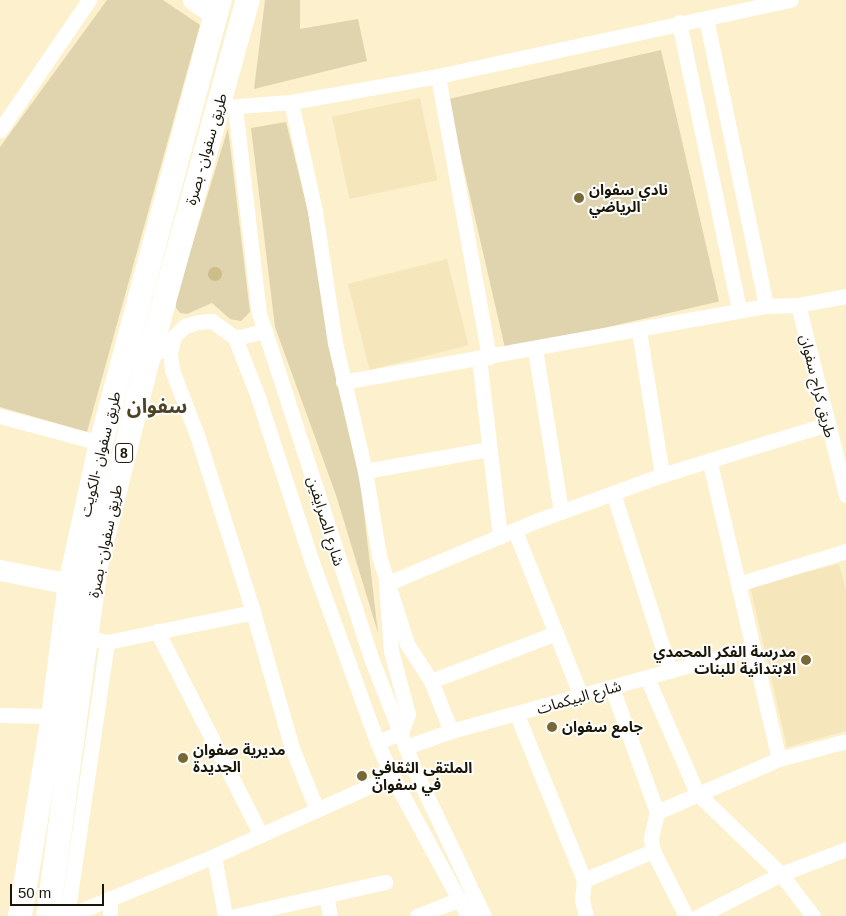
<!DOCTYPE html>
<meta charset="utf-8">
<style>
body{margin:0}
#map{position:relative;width:846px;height:916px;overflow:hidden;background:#fcf1cc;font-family:Helvetica,"Noto Sans Arabic",sans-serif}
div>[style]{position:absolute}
.built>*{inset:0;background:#f5e7bb;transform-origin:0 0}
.green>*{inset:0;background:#e0d4af;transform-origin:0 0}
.water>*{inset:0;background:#cebd88}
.round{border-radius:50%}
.minor>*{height:15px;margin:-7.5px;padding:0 7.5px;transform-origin:7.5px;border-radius:7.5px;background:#fff}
.tertiary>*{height:19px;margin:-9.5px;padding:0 9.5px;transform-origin:9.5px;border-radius:9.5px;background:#fff}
.secondary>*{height:21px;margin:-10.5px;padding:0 10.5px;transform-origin:10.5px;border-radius:10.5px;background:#fff}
.trunk>*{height:24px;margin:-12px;padding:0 12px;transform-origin:12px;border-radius:12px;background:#fff}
.dots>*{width:14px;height:14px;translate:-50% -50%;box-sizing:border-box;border:2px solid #fefefe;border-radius:50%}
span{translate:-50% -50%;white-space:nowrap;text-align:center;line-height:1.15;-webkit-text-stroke:4px #fefefe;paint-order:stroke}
.shield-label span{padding:1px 4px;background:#fefefe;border:1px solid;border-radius:4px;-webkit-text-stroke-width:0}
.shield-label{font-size:14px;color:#1a1608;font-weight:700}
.street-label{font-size:15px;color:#1a1608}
.poi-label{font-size:15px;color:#1a1608;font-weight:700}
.left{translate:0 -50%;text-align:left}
.right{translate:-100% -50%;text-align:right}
.district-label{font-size:20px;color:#4d4324;font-weight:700}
.scale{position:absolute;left:10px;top:884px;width:94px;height:22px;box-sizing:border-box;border:2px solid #1a1608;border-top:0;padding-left:6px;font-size:15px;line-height:18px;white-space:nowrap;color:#1a1608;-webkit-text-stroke:4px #fefefe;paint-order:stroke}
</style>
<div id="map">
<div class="built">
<i style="left:420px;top:98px;width:84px;height:90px;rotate:78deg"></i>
<i style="left:447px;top:259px;width:89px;height:102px;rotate:76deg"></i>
<i style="clip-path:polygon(839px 564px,846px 590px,846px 731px,787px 747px,750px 586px)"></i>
</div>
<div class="green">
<i style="clip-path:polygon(107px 0,163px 0,200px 25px,87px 432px,0 407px,0 147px)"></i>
<i style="clip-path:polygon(265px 0,300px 0,300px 29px,358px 19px,367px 61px,254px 89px)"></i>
<i style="left:661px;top:50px;width:258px;height:219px;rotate:77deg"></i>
<i style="clip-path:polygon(286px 122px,308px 211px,331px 343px,361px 487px,378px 633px,336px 495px,275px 327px,251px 128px)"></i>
<i style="clip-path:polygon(228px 128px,250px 312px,241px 321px,230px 319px,212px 303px,187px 314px,180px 313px,176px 308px,176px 298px)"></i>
</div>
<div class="water">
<i class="round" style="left:208px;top:267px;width:14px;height:14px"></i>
</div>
<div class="minor">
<i style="left:706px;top:18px;width:294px;rotate:78.2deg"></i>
<i style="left:679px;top:22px;width:294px;rotate:78.2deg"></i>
<i style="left:438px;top:76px;width:286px;rotate:79.7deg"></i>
<i style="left:291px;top:102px;width:112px;rotate:77.6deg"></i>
<i style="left:315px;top:211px;width:134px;rotate:81.4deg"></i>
<i style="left:335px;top:343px;width:131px;rotate:76.8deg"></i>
<i style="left:365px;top:471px;width:86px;rotate:80.6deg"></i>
<i style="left:379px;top:556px;width:92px;rotate:72.3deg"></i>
<i style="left:407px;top:644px;width:44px;rotate:57deg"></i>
<i style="left:431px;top:681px;width:134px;rotate:-21deg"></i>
<i style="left:226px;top:107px;width:65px;rotate:-4.4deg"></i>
<i style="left:291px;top:102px;width:149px;rotate:-10deg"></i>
<i style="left:438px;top:76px;width:361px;rotate:-12.2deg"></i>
<i style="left:235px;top:107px;width:207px;rotate:83.4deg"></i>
<i style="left:259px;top:313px;width:363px;rotate:72deg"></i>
<i style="left:371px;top:658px;width:121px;rotate:68.7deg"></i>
<i style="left:415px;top:771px;width:161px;rotate:64.6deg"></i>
<i style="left:0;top:130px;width:158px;rotate:-55.6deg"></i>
<i style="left:798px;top:305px;width:196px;rotate:75.8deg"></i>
<i style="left:639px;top:331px;width:146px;rotate:80.9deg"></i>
<i style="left:174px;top:336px;width:17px;rotate:103deg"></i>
<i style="left:170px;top:353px;width:17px;rotate:83deg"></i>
<i style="left:172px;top:370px;width:70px;rotate:69deg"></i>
<i style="left:197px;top:435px;width:186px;rotate:72.4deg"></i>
<i style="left:253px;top:612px;width:141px;rotate:74deg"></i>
<i style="left:292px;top:748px;width:67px;rotate:68deg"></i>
<i style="left:235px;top:338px;width:31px;rotate:-13deg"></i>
<i style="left:535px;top:349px;width:165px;rotate:80.9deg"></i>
<i style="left:151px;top:358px;width:47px;rotate:-43.3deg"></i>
<i style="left:185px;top:326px;width:14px;rotate:-17deg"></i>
<i style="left:198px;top:322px;width:14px;rotate:-4deg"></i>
<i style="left:212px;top:321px;width:29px;rotate:36deg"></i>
<i style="left:235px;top:338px;width:60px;rotate:68.6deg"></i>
<i style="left:257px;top:394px;width:180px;rotate:71.9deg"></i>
<i style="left:313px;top:565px;width:188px;rotate:70.1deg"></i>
<i style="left:377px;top:742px;width:37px;rotate:66deg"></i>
<i style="left:392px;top:776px;width:159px;rotate:61.5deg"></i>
<i style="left:479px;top:358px;width:180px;rotate:83.3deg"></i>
<i style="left:343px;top:382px;width:430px;rotate:-10.2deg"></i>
<i style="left:766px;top:306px;width:32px;rotate:-2deg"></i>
<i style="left:798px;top:305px;width:49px;rotate:-10.6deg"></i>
<i style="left:0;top:416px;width:105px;rotate:15deg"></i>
<i style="left:710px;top:463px;width:304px;rotate:76.9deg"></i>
<i style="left:365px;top:471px;width:125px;rotate:-10.1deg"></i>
<i style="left:613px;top:493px;width:187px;rotate:72.2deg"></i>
<i style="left:515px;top:531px;width:178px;rotate:68.2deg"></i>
<i style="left:738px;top:584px;width:113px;rotate:-17deg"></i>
<i style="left:157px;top:631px;width:229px;rotate:63deg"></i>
<i style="left:98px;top:640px;width:9px;rotate:13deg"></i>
<i style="left:107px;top:642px;width:149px;rotate:-11.6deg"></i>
<i style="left:647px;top:678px;width:125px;rotate:66.5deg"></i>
<i style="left:697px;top:793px;width:117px;rotate:44deg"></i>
<i style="left:781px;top:874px;width:53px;rotate:52.7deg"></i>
<i style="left:431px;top:681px;width:54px;rotate:68.2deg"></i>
<i style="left:612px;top:688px;width:132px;rotate:70.1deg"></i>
<i style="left:657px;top:812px;width:28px;rotate:103deg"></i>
<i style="left:651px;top:839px;width:12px;rotate:81deg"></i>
<i style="left:653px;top:851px;width:73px;rotate:63.1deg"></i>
<i style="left:0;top:715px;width:53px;rotate:1.1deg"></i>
<i style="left:517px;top:715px;width:178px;rotate:67.9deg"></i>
<i style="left:584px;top:880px;width:20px;rotate:96deg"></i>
<i style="left:582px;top:900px;width:16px;rotate:76deg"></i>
<i style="left:377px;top:742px;width:26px;rotate:-21deg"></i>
<i style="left:401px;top:733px;width:20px;rotate:-70deg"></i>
<i style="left:408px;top:714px;width:65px;rotate:-105.1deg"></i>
<i style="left:391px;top:651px;width:67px;rotate:-94.3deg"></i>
<i style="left:386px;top:584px;width:163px;rotate:-22.8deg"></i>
<i style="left:536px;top:521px;width:134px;rotate:-20.1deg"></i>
<i style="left:662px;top:475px;width:174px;rotate:-17.1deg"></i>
<i style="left:406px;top:747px;width:48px;rotate:-19.6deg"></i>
<i style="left:451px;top:731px;width:313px;rotate:-15.4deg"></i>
<i style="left:657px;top:812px;width:133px;rotate:-23.5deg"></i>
<i style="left:779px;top:759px;width:69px;rotate:-15deg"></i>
<i style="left:214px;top:856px;width:61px;rotate:79.6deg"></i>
<i style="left:584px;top:880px;width:75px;rotate:-22.8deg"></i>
<i style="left:326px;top:895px;width:21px;rotate:79deg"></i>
<i style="left:67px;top:916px;width:277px;rotate:-81.7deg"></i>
<i style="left:68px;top:916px;width:158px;rotate:-22.3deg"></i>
<i style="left:214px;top:856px;width:195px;rotate:-24.2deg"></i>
<i style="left:110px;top:916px;width:18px;rotate:-90deg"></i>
<i style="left:235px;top:916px;width:154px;rotate:-12.8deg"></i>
<i style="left:417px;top:916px;width:46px;rotate:-21.6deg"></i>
<i style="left:699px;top:916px;width:92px;rotate:-27.1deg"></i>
<i style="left:781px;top:874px;width:70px;rotate:-21deg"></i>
</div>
<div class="tertiary">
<i style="left:192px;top:0;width:28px;rotate:35deg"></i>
</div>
<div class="secondary">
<i style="left:0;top:570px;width:71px;rotate:11.3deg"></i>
</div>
<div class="trunk">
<i style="left:20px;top:916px;width:203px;rotate:-80.6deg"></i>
<i style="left:53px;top:716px;width:133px;rotate:-82.7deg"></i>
<i style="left:70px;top:584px;width:144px;rotate:-77.6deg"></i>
<i style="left:101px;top:443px;width:459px;rotate:-75deg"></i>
<i style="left:48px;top:916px;width:353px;rotate:-82.2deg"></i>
<i style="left:96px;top:566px;width:209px;rotate:-75.9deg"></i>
<i style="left:147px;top:363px;width:377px;rotate:-74.5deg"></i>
</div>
<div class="dots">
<i style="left:579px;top:198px;background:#786836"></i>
<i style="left:806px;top:660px;background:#786836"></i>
<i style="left:552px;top:727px;background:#786836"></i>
<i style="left:183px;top:758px;background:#786836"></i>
<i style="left:362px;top:776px;background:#786836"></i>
</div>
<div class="shield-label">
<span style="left:124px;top:453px">8</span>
</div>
<div class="street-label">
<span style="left:206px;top:149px;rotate:-74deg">طريق سفوان- بصرة</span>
<span style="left:818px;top:386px;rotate:76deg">طريق كراج سفوان</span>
<span style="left:100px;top:454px;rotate:-76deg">طريق سفوان -الكويت</span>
<span style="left:326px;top:521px;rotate:73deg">شارع الصرايفين</span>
<span style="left:105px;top:541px;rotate:-78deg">طريق سفوان- بصرة</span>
<span style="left:579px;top:697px;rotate:-16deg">شارع البيكمات</span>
</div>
<div class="poi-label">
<span class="left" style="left:589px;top:198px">نادي سفوان<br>الرياضي</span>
<span class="right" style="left:796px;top:660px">مدرسة الفكر المحمدي<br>الابتدائية للبنات</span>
<span class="left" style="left:562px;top:727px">جامع سفوان</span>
<span class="left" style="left:193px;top:758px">مديرية صفوان<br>الجديدة</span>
<span class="left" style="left:372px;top:776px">الملتقى الثقافي<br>في سفوان</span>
</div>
<div class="district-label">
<span style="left:157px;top:406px">سفوان</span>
</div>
<div class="scale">50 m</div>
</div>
